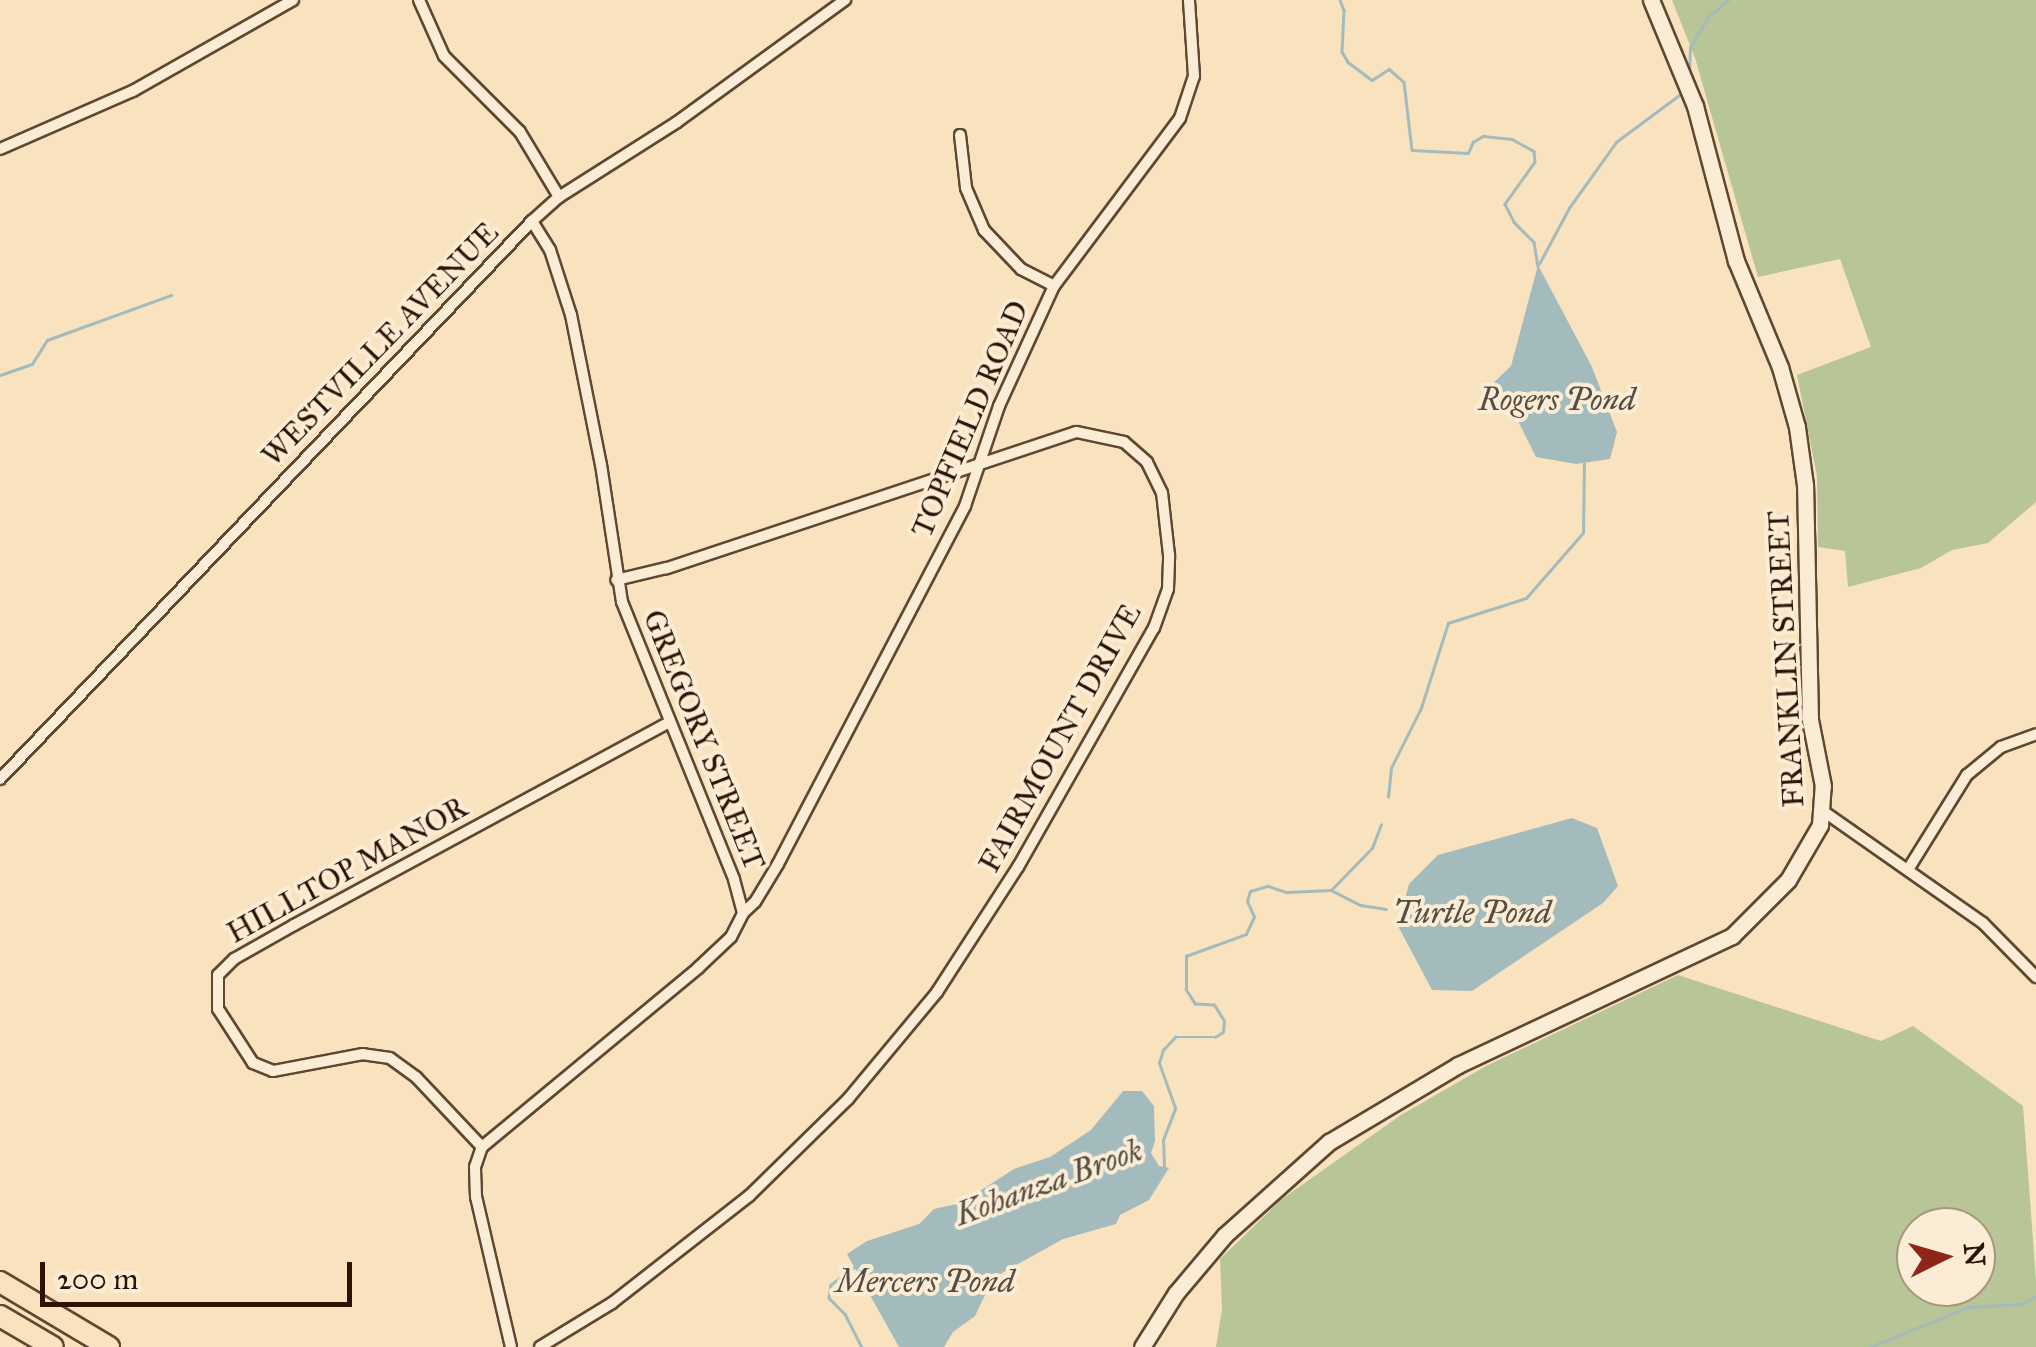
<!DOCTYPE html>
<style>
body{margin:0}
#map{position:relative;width:2036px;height:1347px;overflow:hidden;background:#f9e3be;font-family:"IM FELL Great Primer",serif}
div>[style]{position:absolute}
.green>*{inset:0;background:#b8c596}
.water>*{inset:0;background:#a3bbbc}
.stream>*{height:2.5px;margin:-1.25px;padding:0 1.25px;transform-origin:1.25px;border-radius:1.25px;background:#a3bbbc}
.roads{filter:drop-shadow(2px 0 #5f4732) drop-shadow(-2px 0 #5f4732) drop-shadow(0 2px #5f4732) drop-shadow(0 -2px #5f4732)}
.minor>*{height:10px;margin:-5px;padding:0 5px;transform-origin:5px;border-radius:5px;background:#fbedd5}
.secondary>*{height:15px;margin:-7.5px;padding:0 7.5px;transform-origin:7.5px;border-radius:7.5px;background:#fbedd5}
.motorway>*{height:20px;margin:-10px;padding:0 10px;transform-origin:10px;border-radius:10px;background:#f9e3be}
span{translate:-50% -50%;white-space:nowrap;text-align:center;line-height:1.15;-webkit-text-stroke:8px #fbedd5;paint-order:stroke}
.street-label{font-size:30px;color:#2c1303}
.water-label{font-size:32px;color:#564e44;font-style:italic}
.north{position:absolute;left:1896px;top:1207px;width:100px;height:100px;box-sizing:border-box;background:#fbedd5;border:2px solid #a89681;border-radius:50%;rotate:85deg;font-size:28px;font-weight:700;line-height:40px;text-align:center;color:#2c1303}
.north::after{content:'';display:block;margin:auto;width:35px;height:45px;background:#8f2418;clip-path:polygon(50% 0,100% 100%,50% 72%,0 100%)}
.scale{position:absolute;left:40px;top:1262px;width:312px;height:45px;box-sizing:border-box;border:5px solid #2c1303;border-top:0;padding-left:12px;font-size:30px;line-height:35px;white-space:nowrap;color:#2c1303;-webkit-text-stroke:8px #fbedd5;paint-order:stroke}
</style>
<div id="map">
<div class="green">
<i style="clip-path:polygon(1672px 0,2036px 0,2036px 502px,1988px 543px,1952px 550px,1921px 568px,1848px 587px,1845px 551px,1818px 547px,1817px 476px,1797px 375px,1871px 347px,1840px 259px,1758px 277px,1695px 58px)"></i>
<i style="clip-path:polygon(evenodd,1678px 975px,1881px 1041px,1913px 1026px,2023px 1106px,2036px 1280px,2036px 1347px,1216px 1347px,1222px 1309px,1220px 1259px,1282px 1199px,1401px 1115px,1486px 1066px,1678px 975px,1976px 1227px,1976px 1287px,1916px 1287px,1916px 1227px,1976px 1227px)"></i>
</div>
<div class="water">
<i style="clip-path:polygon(1538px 265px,1592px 367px,1617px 432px,1610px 459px,1576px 464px,1536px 457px,1515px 415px,1511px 392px,1496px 397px,1487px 389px,1511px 366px)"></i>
<i style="clip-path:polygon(1572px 818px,1597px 828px,1618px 886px,1603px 903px,1472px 991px,1432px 990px,1398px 926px,1409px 884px,1438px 855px)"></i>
<i style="clip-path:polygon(1123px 1091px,1142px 1091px,1154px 1106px,1155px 1141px,1151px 1153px,1159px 1166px,1169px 1168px,1149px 1200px,1120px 1215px,1116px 1224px,1063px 1239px,993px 1278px,975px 1316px,953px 1332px,944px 1347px,899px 1347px,847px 1254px,867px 1241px,919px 1224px,934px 1209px,961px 1203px,1014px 1169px,1050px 1157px,1091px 1130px)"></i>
</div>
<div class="stream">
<i style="left:1340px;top:0;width:11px;rotate:68deg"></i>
<i style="left:1344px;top:10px;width:42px;rotate:92.7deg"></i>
<i style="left:1342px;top:52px;width:12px;rotate:59deg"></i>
<i style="left:1348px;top:62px;width:30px;rotate:37deg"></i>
<i style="left:1372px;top:80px;width:20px;rotate:-33deg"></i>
<i style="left:1389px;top:69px;width:20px;rotate:41deg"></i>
<i style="left:1404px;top:82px;width:68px;rotate:83.3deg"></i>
<i style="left:1412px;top:150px;width:56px;rotate:3.1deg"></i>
<i style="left:1468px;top:153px;width:12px;rotate:-66deg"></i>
<i style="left:1473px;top:142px;width:12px;rotate:-31deg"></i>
<i style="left:1483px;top:136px;width:29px;rotate:6deg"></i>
<i style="left:1512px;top:139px;width:25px;rotate:29deg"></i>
<i style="left:1534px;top:151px;width:11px;rotate:85deg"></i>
<i style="left:1535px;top:162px;width:52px;rotate:125.5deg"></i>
<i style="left:1505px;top:204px;width:20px;rotate:63deg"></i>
<i style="left:1514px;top:222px;width:28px;rotate:45deg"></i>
<i style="left:1534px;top:242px;width:24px;rotate:81deg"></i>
<i style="left:1689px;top:76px;width:29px;rotate:-88deg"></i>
<i style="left:1690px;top:47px;width:35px;rotate:-59deg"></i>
<i style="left:1708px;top:17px;width:26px;rotate:-40deg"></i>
<i style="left:1539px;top:264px;width:64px;rotate:-61.8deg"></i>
<i style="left:1569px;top:208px;width:81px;rotate:-54.5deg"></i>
<i style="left:1616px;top:142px;width:82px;rotate:-36.6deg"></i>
<i style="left:0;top:375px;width:34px;rotate:-19deg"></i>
<i style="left:32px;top:364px;width:28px;rotate:-58deg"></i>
<i style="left:47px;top:340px;width:132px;rotate:-19.9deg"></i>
<i style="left:1388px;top:797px;width:29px;rotate:-84deg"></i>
<i style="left:1391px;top:768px;width:67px;rotate:-63.4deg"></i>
<i style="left:1421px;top:708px;width:89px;rotate:-72.4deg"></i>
<i style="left:1448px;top:623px;width:82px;rotate:-17.8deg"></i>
<i style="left:1526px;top:598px;width:86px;rotate:-48.8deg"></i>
<i style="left:1583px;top:533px;width:70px;rotate:-89.2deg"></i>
<i style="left:1332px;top:889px;width:57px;rotate:-45.7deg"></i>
<i style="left:1372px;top:848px;width:25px;rotate:-69deg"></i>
<i style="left:1164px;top:1167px;width:27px;rotate:-92deg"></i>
<i style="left:1163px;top:1140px;width:34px;rotate:-69deg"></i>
<i style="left:1175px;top:1108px;width:48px;rotate:-109.6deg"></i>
<i style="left:1159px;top:1063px;width:14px;rotate:-73deg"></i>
<i style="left:1163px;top:1050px;width:18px;rotate:-47deg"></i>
<i style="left:1175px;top:1037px;width:40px"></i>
<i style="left:1215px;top:1037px;width:9px;rotate:-32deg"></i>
<i style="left:1223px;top:1032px;width:11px;rotate:-85deg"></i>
<i style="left:1224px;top:1021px;width:19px;rotate:-122deg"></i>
<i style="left:1214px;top:1005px;width:19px;rotate:-177deg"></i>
<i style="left:1195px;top:1004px;width:17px;rotate:-123deg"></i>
<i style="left:1186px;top:990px;width:34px;rotate:-90deg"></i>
<i style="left:1186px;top:956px;width:64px;rotate:-20.1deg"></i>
<i style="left:1246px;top:934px;width:19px;rotate:-65deg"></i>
<i style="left:1254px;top:917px;width:17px;rotate:-114deg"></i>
<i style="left:1247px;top:901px;width:10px;rotate:-73deg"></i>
<i style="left:1250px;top:891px;width:19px;rotate:-16deg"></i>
<i style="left:1268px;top:886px;width:20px;rotate:18deg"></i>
<i style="left:1287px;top:892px;width:44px;rotate:-2.6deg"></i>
<i style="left:1331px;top:890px;width:34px;rotate:27deg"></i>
<i style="left:1361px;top:905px;width:25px;rotate:9deg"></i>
<i style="left:855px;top:1267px;width:30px;rotate:143deg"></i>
<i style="left:831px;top:1285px;width:13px;rotate:99deg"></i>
<i style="left:829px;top:1298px;width:23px;rotate:45deg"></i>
<i style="left:845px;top:1314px;width:37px;rotate:63deg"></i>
<i style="left:1870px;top:1347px;width:107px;rotate:-22deg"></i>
<i style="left:1969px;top:1307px;width:52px;rotate:-3.3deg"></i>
<i style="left:2021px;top:1304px;width:17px;rotate:-28deg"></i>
</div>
<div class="roads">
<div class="minor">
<i style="left:419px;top:0;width:61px;rotate:65.9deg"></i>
<i style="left:444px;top:56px;width:107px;rotate:45deg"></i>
<i style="left:520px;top:132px;width:76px;rotate:59deg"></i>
<i style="left:960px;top:135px;width:53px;rotate:83.5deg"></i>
<i style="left:966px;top:188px;width:46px;rotate:66.8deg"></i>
<i style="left:984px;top:230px;width:54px;rotate:46.5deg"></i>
<i style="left:1021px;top:269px;width:37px;rotate:27deg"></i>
<i style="left:0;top:149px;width:145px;rotate:-23.6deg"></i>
<i style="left:133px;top:91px;width:184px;rotate:-29.6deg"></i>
<i style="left:0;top:779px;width:771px;rotate:-46.37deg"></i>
<i style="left:532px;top:221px;width:36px;rotate:-42deg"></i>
<i style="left:559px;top:197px;width:140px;rotate:-32.4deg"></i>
<i style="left:677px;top:122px;width:208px;rotate:-36deg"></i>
<i style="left:1823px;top:811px;width:195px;rotate:35deg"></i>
<i style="left:1983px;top:923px;width:76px;rotate:45.5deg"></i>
<i style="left:1909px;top:868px;width:110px;rotate:-58.1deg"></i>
<i style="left:1967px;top:775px;width:44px;rotate:-39.5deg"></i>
<i style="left:2001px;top:747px;width:37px;rotate:-20deg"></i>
<i style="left:743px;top:913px;width:16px;rotate:-43deg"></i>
<i style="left:755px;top:902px;width:44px;rotate:-58.8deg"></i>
<i style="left:778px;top:864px;width:404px;rotate:-62.4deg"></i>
<i style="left:965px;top:506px;width:106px;rotate:-71.2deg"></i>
<i style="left:999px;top:406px;width:132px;rotate:-65.4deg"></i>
<i style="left:1054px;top:286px;width:210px;rotate:-53.1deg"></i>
<i style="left:1180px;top:118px;width:44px;rotate:-71.6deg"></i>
<i style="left:1194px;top:76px;width:76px;rotate:-93.8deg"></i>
<i style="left:482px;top:1147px;width:96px;rotate:-133.3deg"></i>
<i style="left:416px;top:1077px;width:32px;rotate:-144deg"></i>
<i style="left:390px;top:1058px;width:27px;rotate:-172deg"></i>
<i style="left:363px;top:1054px;width:92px;rotate:169.3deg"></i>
<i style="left:273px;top:1071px;width:22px;rotate:-158deg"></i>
<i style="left:253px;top:1063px;width:64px;rotate:-122.9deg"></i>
<i style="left:218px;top:1009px;width:34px;rotate:-90deg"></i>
<i style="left:218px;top:975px;width:23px;rotate:-45deg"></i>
<i style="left:234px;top:959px;width:69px;rotate:-29.5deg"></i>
<i style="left:294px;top:925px;width:427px;rotate:-28.4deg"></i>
<i style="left:511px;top:1347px;width:154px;rotate:-103.1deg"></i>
<i style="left:476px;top:1197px;width:30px;rotate:-92deg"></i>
<i style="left:475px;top:1167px;width:21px;rotate:-71deg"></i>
<i style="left:482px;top:1147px;width:281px;rotate:-39.6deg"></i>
<i style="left:698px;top:968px;width:45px;rotate:-43.2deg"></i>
<i style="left:731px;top:937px;width:27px;rotate:-63deg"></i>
<i style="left:743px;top:913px;width:35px;rotate:-105deg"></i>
<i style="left:734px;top:879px;width:299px;rotate:-112deg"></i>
<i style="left:622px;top:602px;width:139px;rotate:-98.7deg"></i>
<i style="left:601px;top:465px;width:153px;rotate:-101.3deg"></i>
<i style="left:571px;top:315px;width:68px;rotate:-107.9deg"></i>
<i style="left:550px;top:250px;width:34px;rotate:-122deg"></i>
<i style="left:540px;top:1347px;width:84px;rotate:-31.4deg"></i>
<i style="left:612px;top:1303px;width:174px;rotate:-38deg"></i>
<i style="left:749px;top:1196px;width:139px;rotate:-44.4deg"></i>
<i style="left:848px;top:1099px;width:139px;rotate:-50.2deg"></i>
<i style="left:937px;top:992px;width:149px;rotate:-57.1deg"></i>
<i style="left:1018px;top:867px;width:275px;rotate:-60.4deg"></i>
<i style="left:1154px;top:628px;width:41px;rotate:-70.3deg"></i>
<i style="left:1168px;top:589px;width:34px;rotate:-88deg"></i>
<i style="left:1169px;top:555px;width:62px;rotate:-96.4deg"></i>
<i style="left:1162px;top:493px;width:34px;rotate:-116deg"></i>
<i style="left:1147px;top:462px;width:30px;rotate:-139deg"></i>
<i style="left:1124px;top:442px;width:49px;rotate:-168.2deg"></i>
<i style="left:1076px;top:432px;width:432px;rotate:161.6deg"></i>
<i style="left:666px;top:568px;width:51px;rotate:166.5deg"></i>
</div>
<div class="secondary">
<i style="left:1142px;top:1347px;width:64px;rotate:-57.8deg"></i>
<i style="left:1176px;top:1293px;width:76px;rotate:-49.8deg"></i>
<i style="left:1225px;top:1235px;width:140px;rotate:-41.8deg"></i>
<i style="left:1329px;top:1142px;width:150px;rotate:-30.8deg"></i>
<i style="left:1458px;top:1065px;width:303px;rotate:-25.2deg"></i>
<i style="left:1732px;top:936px;width:79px;rotate:-45deg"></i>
<i style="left:1788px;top:880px;width:64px;rotate:-59.8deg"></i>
<i style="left:1820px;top:825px;width:39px;rotate:-86deg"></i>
<i style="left:1823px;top:786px;width:67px;rotate:-101.1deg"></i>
<i style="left:1810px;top:720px;width:235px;rotate:-91.2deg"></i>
<i style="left:1805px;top:485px;width:59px;rotate:-97.9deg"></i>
<i style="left:1797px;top:427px;width:62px;rotate:-105.8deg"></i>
<i style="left:1780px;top:367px;width:115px;rotate:-112.5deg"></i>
<i style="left:1736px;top:261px;width:160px;rotate:-104.8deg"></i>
<i style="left:1695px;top:106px;width:115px;rotate:-112.5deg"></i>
</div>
<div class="motorway">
<i style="left:0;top:1282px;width:127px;rotate:30.8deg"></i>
<i style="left:0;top:1316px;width:61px;rotate:30.3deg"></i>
</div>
</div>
<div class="street-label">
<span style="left:380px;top:344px;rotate:-46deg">WESTVILLE AVENUE</span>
<span style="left:970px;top:419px;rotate:-67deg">TOPFIELD ROAD</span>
<span style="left:1786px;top:659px;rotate:-93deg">FRANKLIN STREET</span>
<span style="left:1060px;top:738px;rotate:-61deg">FAIRMOUNT DRIVE</span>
<span style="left:704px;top:740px;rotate:68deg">GREGORY STREET</span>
<span style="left:347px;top:870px;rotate:-29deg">HILLTOP MANOR</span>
</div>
<div class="water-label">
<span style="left:1557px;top:400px">Rogers Pond</span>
<span style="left:1472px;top:913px">Turtle Pond</span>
<span style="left:1049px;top:1183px;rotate:-20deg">Kohanza Brook</span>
<span style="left:925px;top:1282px">Mercers Pond</span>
</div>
<div class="north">N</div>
<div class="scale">200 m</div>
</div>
